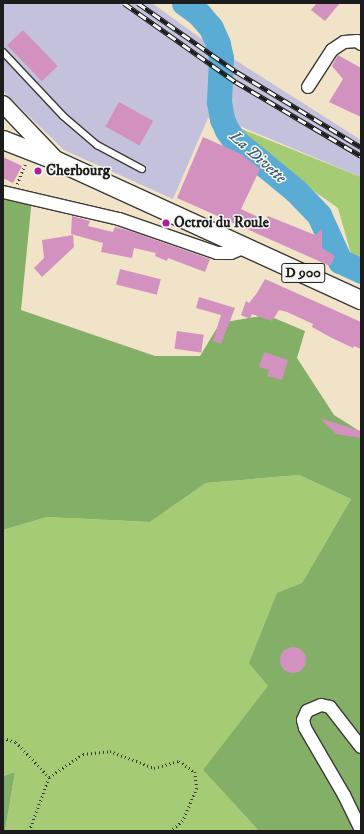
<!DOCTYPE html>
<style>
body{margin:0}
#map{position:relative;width:364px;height:834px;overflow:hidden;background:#f1e3c8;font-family:"IM FELL DW Pica",serif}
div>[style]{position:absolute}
.industrial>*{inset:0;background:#c3c1db}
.green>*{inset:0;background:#a5cb75}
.forest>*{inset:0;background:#84af66}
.river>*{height:25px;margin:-12.5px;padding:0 12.5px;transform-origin:12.5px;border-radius:12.5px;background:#5bacd5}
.building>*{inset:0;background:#d291bf;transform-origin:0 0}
.round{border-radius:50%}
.path>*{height:2.5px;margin-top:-1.25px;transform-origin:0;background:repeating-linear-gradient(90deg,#3c3a36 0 1px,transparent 0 4px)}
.roads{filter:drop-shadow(1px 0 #3c3a36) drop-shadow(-1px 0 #3c3a36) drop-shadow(0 1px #3c3a36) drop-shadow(0 -1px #3c3a36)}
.service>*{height:6px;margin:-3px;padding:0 3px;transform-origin:3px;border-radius:3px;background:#fff}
.minor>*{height:12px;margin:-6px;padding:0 6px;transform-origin:6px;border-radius:6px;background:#fff}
.secondary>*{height:16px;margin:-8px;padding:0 8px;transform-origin:8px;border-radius:8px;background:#fff}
.primary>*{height:18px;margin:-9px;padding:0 9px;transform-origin:9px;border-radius:9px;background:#fff}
.rail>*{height:4.5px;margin-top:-2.25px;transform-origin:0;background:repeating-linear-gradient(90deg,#f6f6f2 0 9px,#1c1c1c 0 18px);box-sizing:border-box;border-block:1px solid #1c1c1c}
.dots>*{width:11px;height:11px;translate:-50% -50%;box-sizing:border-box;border:2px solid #f6f6f2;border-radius:50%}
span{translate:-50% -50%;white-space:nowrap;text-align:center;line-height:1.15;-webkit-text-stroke:3px #f6f6f2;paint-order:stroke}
.shield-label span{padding:1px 3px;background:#f6f6f2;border:1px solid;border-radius:3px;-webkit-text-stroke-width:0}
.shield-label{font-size:14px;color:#1c1c1c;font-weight:700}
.poi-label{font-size:15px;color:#1c1c1c;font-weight:700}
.left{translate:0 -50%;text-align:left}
.water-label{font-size:16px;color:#385d6f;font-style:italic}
.frame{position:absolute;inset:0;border:4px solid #1c1c1c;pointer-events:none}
</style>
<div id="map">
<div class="industrial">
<i style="clip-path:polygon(3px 3px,152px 3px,196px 35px,361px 140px,361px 177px,242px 127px,208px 118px,173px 199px,64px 150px,3px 91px)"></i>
</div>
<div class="green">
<i style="clip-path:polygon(229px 124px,361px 177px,361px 262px,351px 254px,338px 208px,240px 140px)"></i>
<i style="clip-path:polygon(299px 475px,351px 499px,302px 583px,347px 690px,203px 770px,259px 831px,5px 831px,15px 772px,3px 776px,3px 530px,47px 517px,150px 522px,206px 483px)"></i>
</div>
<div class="forest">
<i style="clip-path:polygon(3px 192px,32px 198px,21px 310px,155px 356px,200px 356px,220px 323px,267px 315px,305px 331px,297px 358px,334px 415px,361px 432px,361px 831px,259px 831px,203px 770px,268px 686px,249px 663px,277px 593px,302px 583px,351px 499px,299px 475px,206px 483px,150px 522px,47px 517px,3px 530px)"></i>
<i style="clip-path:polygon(15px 772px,5px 831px,3px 831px,3px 776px)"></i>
</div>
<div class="river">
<i style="left:184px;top:3px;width:19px;rotate:36deg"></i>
<i style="left:199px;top:14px;width:18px;rotate:49deg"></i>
<i style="left:211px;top:28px;width:17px;rotate:66deg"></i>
<i style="left:218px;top:44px;width:14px;rotate:78deg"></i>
<i style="left:221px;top:58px;width:44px;rotate:92.6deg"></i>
<i style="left:219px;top:102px;width:17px;rotate:80deg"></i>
<i style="left:222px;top:119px;width:12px;rotate:66deg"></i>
<i style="left:227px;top:130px;width:12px;rotate:55deg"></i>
<i style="left:234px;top:140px;width:80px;rotate:39.4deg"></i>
<i style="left:296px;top:191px;width:33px;rotate:46deg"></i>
<i style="left:319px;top:215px;width:51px;rotate:65.5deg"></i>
<i style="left:340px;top:261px;width:23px;rotate:25deg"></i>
</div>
<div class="building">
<i style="clip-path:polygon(317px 3px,340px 3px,325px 21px,311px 10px)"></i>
<i style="left:23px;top:30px;width:50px;height:22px;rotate:46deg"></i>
<i style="clip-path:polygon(338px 55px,361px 68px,361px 117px,329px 102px,343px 79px,332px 66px)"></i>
<i style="left:119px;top:102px;width:39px;height:28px;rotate:29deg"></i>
<i style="clip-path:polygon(203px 137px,241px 154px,260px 169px,241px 209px,265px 220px,268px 216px,315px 235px,322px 229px,322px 248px,335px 256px,330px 266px,177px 198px)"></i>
<i style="clip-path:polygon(3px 157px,22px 166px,13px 183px,3px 178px)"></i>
<i style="clip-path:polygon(72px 216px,90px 221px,88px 226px,113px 232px,115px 227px,130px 231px,210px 259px,205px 272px,168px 258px,167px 261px,155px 256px,156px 253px,134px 248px,132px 258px,101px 252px,103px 243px,71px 234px)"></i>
<i style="clip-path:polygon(73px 235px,74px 247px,42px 277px,34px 268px,44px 258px,42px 240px)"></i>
<i style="left:120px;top:269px;width:42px;height:16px;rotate:14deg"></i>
<i style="clip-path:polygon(265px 279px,361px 322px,361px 349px,354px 346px,353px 348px,330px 337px,312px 327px,313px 324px,287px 312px,279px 310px,272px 321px,252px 314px,250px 319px,241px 315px,246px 301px,249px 303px,257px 293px)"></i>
<i style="clip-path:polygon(199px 297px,235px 308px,221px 344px,213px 341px,221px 315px,196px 308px)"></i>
<i style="left:177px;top:331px;width:27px;height:18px;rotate:8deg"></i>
<i style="clip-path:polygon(264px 352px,288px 360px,282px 380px,267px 376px,269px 370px,259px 367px)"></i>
<i style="clip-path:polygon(320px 418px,361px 431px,361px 438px,336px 434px)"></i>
<i class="round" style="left:280px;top:647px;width:26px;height:26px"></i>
</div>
<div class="path">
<i style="left:17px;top:184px;width:22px;rotate:-68deg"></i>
<i style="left:3px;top:738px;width:14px;rotate:17deg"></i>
<i style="left:16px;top:742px;width:48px;rotate:46.7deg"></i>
<i style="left:29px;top:831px;width:58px;rotate:-69.7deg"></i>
<i style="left:49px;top:777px;width:41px;rotate:-34.1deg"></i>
<i style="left:83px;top:754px;width:27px;rotate:-6deg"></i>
<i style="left:110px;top:751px;width:47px;rotate:21.1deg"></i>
<i style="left:154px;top:768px;width:26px;rotate:-16deg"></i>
<i style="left:179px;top:761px;width:19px;rotate:35deg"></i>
<i style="left:195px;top:772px;width:16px;rotate:83deg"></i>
<i style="left:197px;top:788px;width:36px;rotate:113deg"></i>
<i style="left:183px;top:821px;width:16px;rotate:140deg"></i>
</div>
<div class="roads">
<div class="service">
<i style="left:3px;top:52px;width:88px;rotate:46.8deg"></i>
<i style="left:63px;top:116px;width:45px;rotate:40.5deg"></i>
<i style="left:97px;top:145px;width:51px;rotate:28.1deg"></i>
</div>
<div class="minor">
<i style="left:308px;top:87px;width:44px;rotate:-57deg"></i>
<i style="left:332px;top:50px;width:14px;rotate:-34deg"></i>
<i style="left:344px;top:42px;width:13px;rotate:-4deg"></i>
<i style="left:357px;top:41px;width:5px;rotate:37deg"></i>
<i style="left:3px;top:192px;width:119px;rotate:13.1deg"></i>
<i style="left:119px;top:219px;width:104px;rotate:19.1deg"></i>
<i style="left:217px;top:253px;width:14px"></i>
<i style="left:231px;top:253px;width:15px;rotate:-23deg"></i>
<i style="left:361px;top:747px;width:51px;rotate:-127.8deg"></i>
<i style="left:330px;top:707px;width:9px;rotate:-167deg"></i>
<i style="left:321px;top:705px;width:15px;rotate:157deg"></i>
<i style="left:307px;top:711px;width:10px;rotate:114deg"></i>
<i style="left:303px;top:720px;width:8px;rotate:76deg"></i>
<i style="left:305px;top:728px;width:78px;rotate:59.8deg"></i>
<i style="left:344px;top:795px;width:39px;rotate:64deg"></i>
</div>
<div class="secondary">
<i style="left:3px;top:104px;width:79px;rotate:46.5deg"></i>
</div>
<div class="primary">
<i style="left:3px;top:140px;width:58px;rotate:21.3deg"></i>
<i style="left:57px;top:161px;width:334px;rotate:24.6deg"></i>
</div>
</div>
<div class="rail">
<i style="left:124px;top:3px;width:137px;rotate:35.2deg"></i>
<i style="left:236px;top:82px;width:145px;rotate:30.6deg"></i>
<i style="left:138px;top:3px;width:121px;rotate:34.9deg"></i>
<i style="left:237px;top:72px;width:145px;rotate:31.2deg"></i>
</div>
<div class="dots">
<i style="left:38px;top:171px;background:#b5179e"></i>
<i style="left:166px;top:223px;background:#b5179e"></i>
</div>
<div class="shield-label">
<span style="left:303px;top:273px">D 900</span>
</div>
<div class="poi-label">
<span class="left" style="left:46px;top:171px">Cherbourg</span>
<span class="left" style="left:174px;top:223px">Octroi du Roule</span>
</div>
<div class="water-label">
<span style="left:258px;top:157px;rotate:42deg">La Divette</span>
</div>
<div class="frame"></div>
</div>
